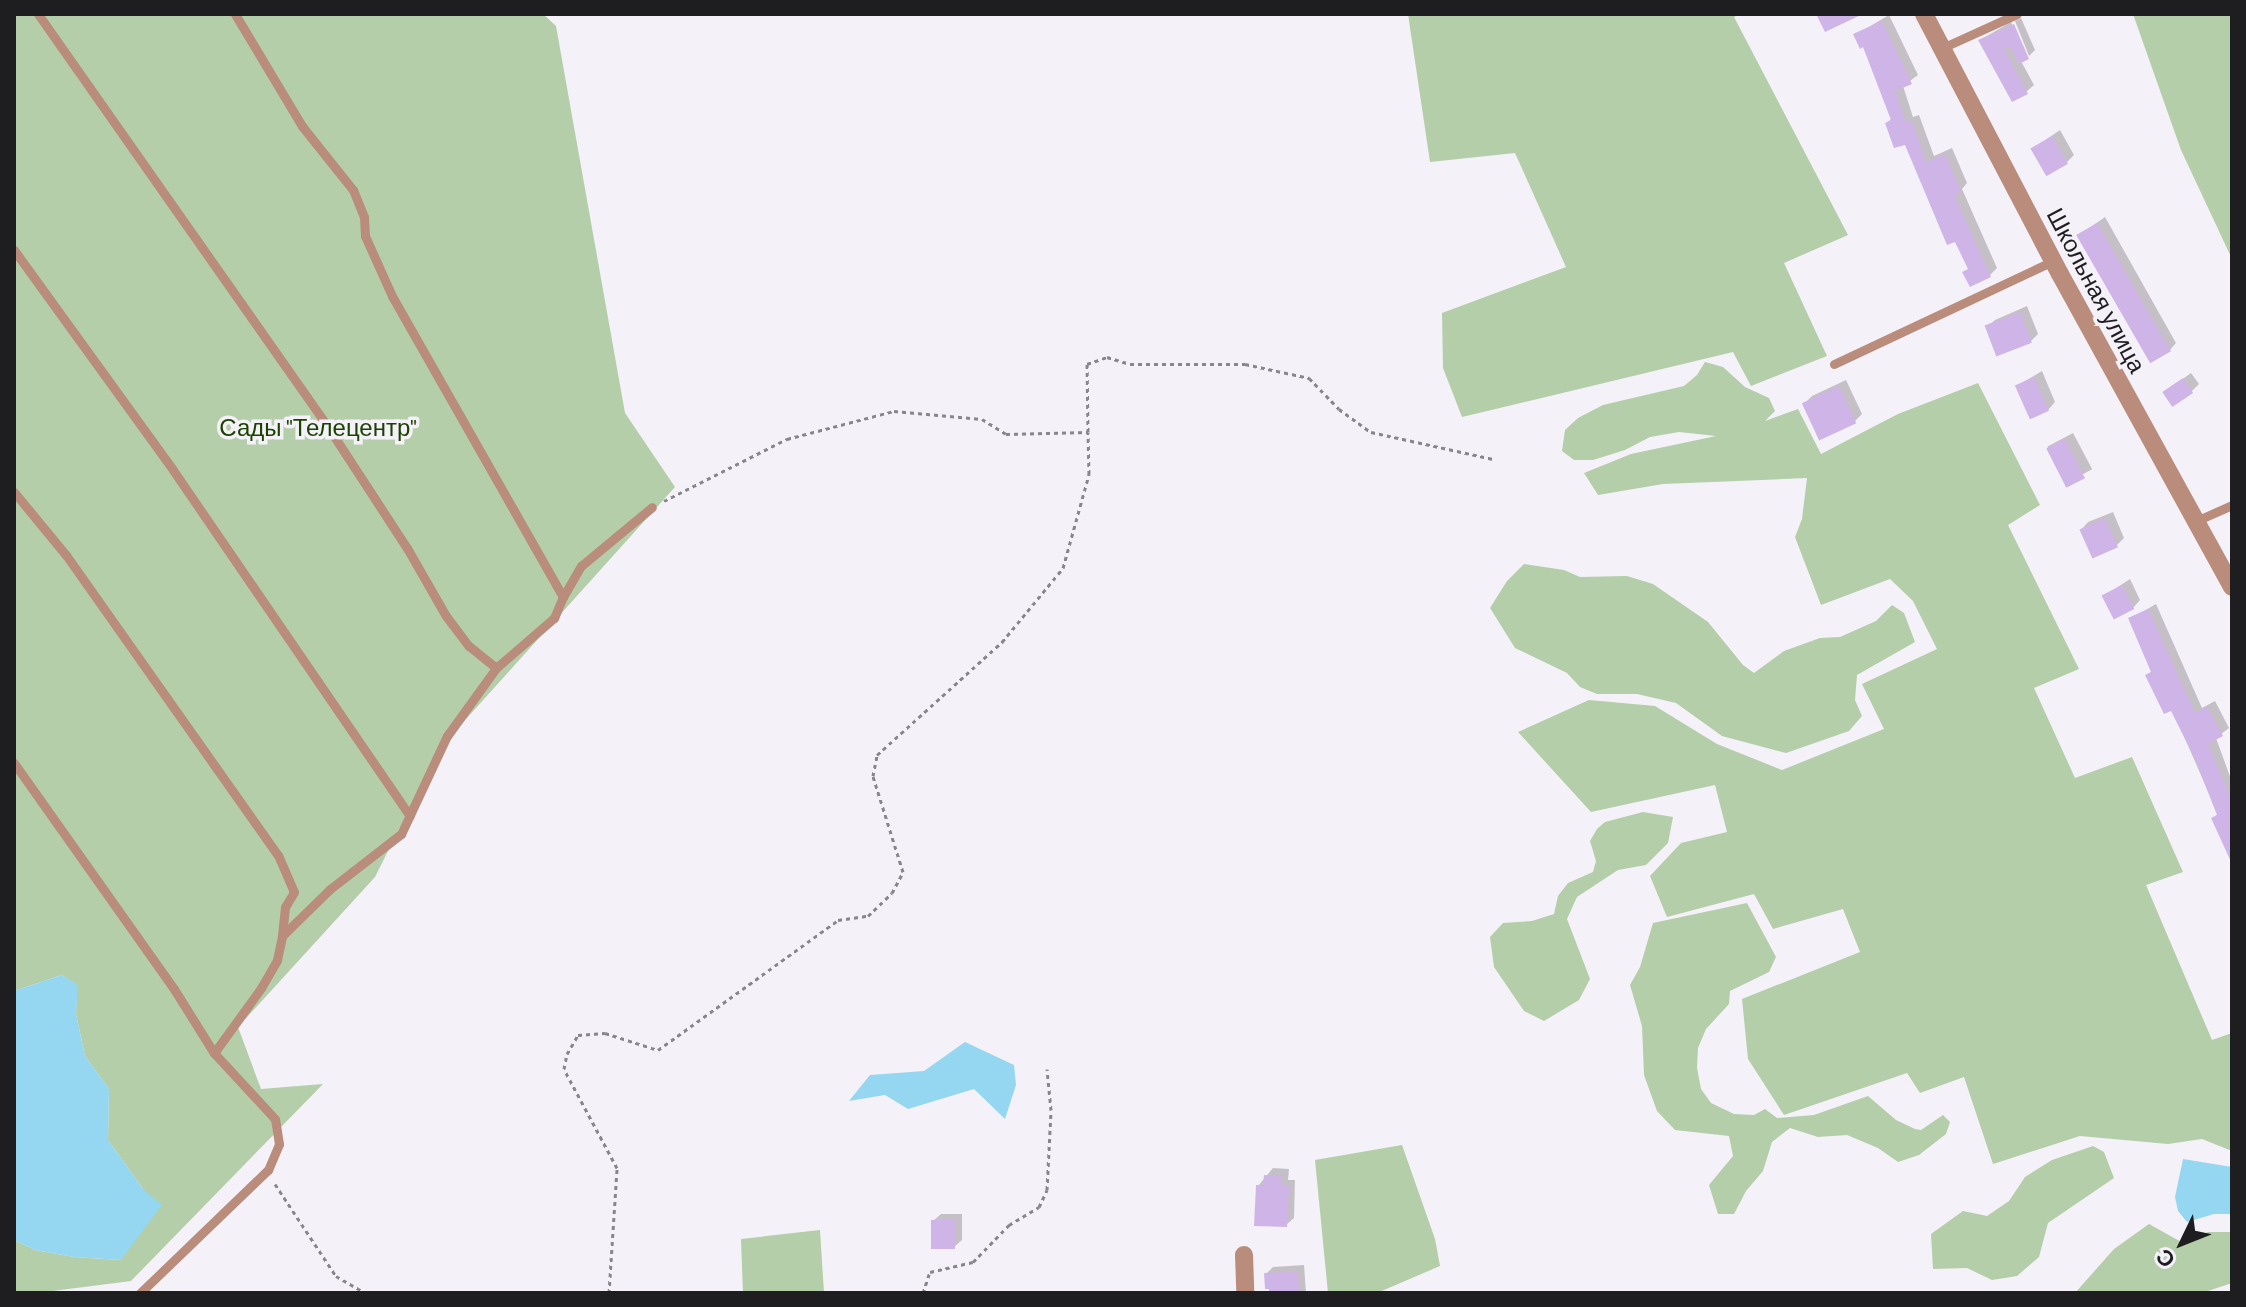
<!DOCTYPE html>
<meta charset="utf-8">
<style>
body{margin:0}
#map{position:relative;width:2246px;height:1307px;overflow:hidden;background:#f5f1f8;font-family:Barlow,sans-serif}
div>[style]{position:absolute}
.green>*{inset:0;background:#b3cea8}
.water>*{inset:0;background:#95d6f0}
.shadow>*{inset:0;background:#0003;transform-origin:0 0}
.building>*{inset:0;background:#cfb5e7;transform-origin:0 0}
.path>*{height:3px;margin-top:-1.5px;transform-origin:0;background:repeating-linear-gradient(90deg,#88868a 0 4px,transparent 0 8px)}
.service>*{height:9px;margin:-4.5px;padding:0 4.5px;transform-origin:4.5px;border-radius:4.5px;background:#b98c7c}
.minor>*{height:18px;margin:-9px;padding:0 9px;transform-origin:9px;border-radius:9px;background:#b98c7c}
span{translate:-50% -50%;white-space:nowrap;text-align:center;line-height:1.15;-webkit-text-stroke:7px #f5f1f8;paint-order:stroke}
.street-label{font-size:24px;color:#1e1d1f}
.park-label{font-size:24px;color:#1a4300}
.frame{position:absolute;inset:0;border:16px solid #1e1d1f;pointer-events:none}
.north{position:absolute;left:2142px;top:1203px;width:80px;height:80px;-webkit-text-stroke:6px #f5f1f8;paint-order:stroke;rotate:227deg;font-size:22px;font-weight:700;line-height:32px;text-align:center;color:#1e1d1f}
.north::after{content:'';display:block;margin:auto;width:28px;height:36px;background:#1e1d1f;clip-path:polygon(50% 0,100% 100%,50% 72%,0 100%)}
</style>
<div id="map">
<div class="green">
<i style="clip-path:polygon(14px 14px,543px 14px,556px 26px,625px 413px,675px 487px,439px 749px,375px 877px,238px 1027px,261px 1089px,323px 1084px,131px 1281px,37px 1293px,14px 1293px,14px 1240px,35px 1250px,74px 1257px,121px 1260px,143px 1189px,108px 1140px,109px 1089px,85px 1056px,76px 1014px,77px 985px,62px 975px,14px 991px)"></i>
<i style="clip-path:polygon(1408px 14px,1740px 14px,1734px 17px,1848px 235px,1784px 263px,1827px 356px,1751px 386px,1733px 352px,1462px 417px,1443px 368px,1442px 313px,1566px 267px,1515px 153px,1430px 162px)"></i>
<i style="clip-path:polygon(2133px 14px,2232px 14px,2232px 259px,2181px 150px)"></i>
<i style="clip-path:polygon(1705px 362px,1723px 367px,1745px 387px,1769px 398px,1775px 411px,1765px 421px,1798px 409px,1821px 454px,1898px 414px,1978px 383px,2040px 505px,2008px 525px,2079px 669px,2034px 688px,2075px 778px,2132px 757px,2183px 872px,2146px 885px,2212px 1040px,2232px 1033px,2232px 1151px,2202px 1139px,2168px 1144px,2080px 1136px,1993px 1164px,1964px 1077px,1920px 1093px,1907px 1073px,1784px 1115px,1748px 1059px,1742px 999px,1860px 952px,1843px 909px,1773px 929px,1754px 894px,1667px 917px,1650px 876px,1681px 843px,1727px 832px,1715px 785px,1591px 812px,1518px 732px,1589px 700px,1655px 706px,1717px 744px,1782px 770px,1884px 729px,1862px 684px,1937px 649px,1913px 601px,1890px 579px,1821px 605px,1795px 537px,1802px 519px,1807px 478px,1663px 484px,1598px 495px,1584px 473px,1631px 454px,1716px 436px,1679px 432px,1650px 437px,1625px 450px,1593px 460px,1574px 460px,1562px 451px,1565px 430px,1578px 418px,1603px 405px,1684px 386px,1697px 375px)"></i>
<i style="clip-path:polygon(1524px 564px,1564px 570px,1580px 577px,1627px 576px,1653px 584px,1708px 622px,1743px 665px,1754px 673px,1784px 651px,1820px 638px,1840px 637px,1876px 621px,1892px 605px,1904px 613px,1915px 642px,1857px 675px,1855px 700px,1862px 716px,1849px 731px,1786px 753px,1722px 736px,1676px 703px,1637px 694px,1597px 694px,1580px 687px,1567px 673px,1515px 648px,1490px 608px,1507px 581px)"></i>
<i style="clip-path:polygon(1643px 812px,1673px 817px,1668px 843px,1646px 865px,1618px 870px,1577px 897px,1567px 919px,1590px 979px,1579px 1000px,1544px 1021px,1524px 1011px,1494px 967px,1490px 937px,1503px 923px,1532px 921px,1554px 914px,1558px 896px,1568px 883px,1593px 872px,1596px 861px,1590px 841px,1597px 829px,1605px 822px)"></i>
<i style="clip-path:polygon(1747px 903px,1776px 957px,1769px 972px,1730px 991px,1729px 1004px,1706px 1029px,1698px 1048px,1697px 1068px,1701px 1089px,1711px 1103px,1734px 1114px,1754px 1115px,1765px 1109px,1777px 1118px,1814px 1115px,1868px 1096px,1896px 1120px,1915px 1129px,1921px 1130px,1943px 1115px,1950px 1122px,1946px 1134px,1919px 1155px,1898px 1162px,1878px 1148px,1847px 1135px,1818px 1137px,1790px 1128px,1772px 1142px,1763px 1171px,1746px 1191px,1734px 1214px,1718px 1214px,1709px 1185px,1733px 1156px,1729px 1136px,1675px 1130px,1657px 1111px,1644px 1075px,1642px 1026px,1630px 985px,1640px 967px,1653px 923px)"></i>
<i style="clip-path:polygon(1402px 1145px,1435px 1239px,1440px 1266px,1377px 1293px,1328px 1293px,1315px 1160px)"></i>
<i style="clip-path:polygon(2093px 1146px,2104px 1152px,2114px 1178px,2048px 1223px,2039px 1257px,2017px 1276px,1992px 1280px,1967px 1268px,1933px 1269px,1931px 1234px,1963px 1211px,1987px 1216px,2009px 1201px,2025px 1177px,2052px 1160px)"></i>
<i style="clip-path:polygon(2149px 1224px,2183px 1243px,2208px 1232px,2232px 1232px,2232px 1283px,2202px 1293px,2075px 1293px,2114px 1249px)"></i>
<i style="clip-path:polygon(820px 1230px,824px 1293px,743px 1293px,741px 1239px)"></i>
</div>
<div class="water">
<i style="clip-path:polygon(62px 975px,78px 985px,76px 1014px,85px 1056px,109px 1089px,108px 1140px,143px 1189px,162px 1205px,121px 1260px,74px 1257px,35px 1250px,14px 1240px,14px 991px)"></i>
<i style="clip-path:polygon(965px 1042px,1014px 1065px,1016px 1085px,1005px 1119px,974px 1089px,908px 1109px,885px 1095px,849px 1101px,870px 1075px,924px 1071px)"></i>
<i style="clip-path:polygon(2183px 1159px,2232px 1167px,2232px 1214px,2214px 1214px,2187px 1222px,2178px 1211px,2175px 1197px)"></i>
</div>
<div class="shadow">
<i style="clip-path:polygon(1889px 15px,1918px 75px,1903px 86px,1913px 117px,1919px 115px,1934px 156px,1952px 148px,1967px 183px,1962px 189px,1997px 268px,1990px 275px,1970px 268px,1906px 142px,1887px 123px,1892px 118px,1864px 44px,1855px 35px)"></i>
<i style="clip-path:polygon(2021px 18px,2035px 50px,2029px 56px,2015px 21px)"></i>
<i style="clip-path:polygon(2011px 22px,2023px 50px,2021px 61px,2034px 85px,2026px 92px,1980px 40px)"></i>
<i style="clip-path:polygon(2060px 130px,2074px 155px,2067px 162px,2032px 149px)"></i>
<i style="clip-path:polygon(2105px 217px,2176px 343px,2169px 351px,2079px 235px)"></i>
<i style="clip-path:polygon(2027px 306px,2038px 334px,2031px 341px,1987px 327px,1995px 320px)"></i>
<i style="clip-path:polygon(2042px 371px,2055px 402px,2048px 410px,2017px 386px)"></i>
<i style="clip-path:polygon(2191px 373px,2199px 384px,2191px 392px,2165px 392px)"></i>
<i style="clip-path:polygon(1846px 380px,1862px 414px,1855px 421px,1804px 404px,1812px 396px)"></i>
<i style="left:2073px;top:433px;width:41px;height:29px;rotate:62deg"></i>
<i style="clip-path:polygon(2113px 512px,2124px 538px,2116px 546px,2081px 530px,2088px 522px)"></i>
<i style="clip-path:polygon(2130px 579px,2140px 600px,2133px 608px,2104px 596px)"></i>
<i style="clip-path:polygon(2156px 604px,2202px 708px,2215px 701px,2229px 728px,2216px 738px,2232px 782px,2232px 860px,2213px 819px,2218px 814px,2172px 709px,2148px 675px,2153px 670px,2130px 619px)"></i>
<i style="clip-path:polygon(1273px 1168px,1289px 1169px,1288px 1180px,1295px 1180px,1294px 1218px,1286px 1225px,1258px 1186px)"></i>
<i style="clip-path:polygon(941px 1214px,962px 1214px,962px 1240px,954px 1247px,933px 1221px)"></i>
<i style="clip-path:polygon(1304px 1265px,1306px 1293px,1271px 1293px,1266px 1274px,1273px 1267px)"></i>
</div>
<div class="building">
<i style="clip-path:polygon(1816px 14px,1863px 14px,1825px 32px)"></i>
<i style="clip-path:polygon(1882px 21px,1912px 84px,1895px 91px,1906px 123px,1912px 121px,1926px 162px,1945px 154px,1961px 192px,1954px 195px,1991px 277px,1970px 287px,1962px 272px,1968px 269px,1955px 242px,1947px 245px,1905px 145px,1894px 148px,1885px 123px,1891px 120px,1863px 47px,1860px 49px,1853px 34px)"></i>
<i style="clip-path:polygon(2014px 24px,2029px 59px,2019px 64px,2010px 47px,2004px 49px,2028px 94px,2012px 102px,1978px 40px)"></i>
<i style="left:2052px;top:136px;width:32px;height:25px;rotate:60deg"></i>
<i style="left:2097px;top:223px;width:148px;height:24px;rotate:60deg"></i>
<i style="left:2020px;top:312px;width:33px;height:38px;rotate:69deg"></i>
<i style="left:2034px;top:377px;width:37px;height:21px;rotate:66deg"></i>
<i style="left:2183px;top:378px;width:18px;height:25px;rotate:56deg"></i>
<i style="left:1839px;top:386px;width:41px;height:41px;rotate:65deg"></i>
<i style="left:2065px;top:439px;width:44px;height:21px;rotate:63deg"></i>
<i style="left:2105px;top:518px;width:32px;height:28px;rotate:66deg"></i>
<i style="left:2122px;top:585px;width:27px;height:23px;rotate:63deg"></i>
<i style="clip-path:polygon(2148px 609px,2195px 713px,2207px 707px,2223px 736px,2208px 744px,2232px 801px,2232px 864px,2211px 818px,2217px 815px,2195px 759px,2171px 711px,2164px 714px,2145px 675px,2151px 672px,2128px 618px)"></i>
<i style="clip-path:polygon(1264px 1175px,1282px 1176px,1282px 1186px,1289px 1186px,1287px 1227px,1254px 1226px,1256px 1185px,1263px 1185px)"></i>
<i style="left:931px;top:1220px;width:24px;height:29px"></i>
<i style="clip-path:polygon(1298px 1272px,1299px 1293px,1269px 1293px,1269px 1289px,1265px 1289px,1264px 1273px)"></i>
</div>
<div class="path">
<i style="left:664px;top:501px;width:138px;rotate:-26.8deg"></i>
<i style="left:787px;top:439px;width:111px;rotate:-14.7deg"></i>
<i style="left:894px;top:411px;width:88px;rotate:5.2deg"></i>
<i style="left:982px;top:419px;width:28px;rotate:32deg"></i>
<i style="left:1006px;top:434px;width:82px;rotate:-1.4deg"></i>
<i style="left:1088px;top:432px;width:68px;rotate:-90.8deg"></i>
<i style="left:1087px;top:364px;width:21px;rotate:-19deg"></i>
<i style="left:1107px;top:357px;width:24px;rotate:17deg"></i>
<i style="left:1130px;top:364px;width:115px"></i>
<i style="left:1245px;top:364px;width:66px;rotate:12.3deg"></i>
<i style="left:1309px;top:378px;width:43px;rotate:45.9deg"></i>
<i style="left:1339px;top:409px;width:39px;rotate:36deg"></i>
<i style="left:1371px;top:432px;width:125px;rotate:12.5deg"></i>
<i style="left:275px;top:1184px;width:110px;rotate:56.5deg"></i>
<i style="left:336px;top:1276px;width:34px;rotate:30deg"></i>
<i style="left:609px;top:1293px;width:125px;rotate:-86.3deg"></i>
<i style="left:617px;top:1168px;width:112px;rotate:-118.2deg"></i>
<i style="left:564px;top:1069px;width:15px;rotate:-79deg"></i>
<i style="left:567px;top:1054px;width:22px;rotate:-60deg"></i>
<i style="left:578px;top:1035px;width:27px;rotate:-4deg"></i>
<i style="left:605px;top:1033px;width:56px;rotate:17.8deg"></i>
<i style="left:658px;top:1050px;width:222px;rotate:-35.8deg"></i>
<i style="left:838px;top:920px;width:30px;rotate:-8deg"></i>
<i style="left:868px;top:916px;width:33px;rotate:-44deg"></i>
<i style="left:892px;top:893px;width:24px;rotate:-62deg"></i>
<i style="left:903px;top:872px;width:101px;rotate:-107.4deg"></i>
<i style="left:873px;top:776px;width:21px;rotate:-79deg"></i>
<i style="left:877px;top:755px;width:169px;rotate:-42.1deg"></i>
<i style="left:1002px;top:642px;width:96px;rotate:-50.5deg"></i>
<i style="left:1063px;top:568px;width:98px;rotate:-74.5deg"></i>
<i style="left:1089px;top:474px;width:42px;rotate:-91.4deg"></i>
<i style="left:923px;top:1293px;width:22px;rotate:-72deg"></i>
<i style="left:930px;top:1272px;width:44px;rotate:-13.1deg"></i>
<i style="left:973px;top:1262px;width:52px;rotate:-45.8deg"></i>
<i style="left:1009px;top:1225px;width:35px;rotate:-31deg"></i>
<i style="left:1039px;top:1207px;width:19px;rotate:-65deg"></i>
<i style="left:1047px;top:1190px;width:80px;rotate:-87.1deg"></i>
<i style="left:1051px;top:1110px;width:41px;rotate:-95.6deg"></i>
</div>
<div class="service">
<i style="left:38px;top:14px;width:505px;rotate:54.92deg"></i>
<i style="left:328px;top:427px;width:145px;rotate:56.9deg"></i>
<i style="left:407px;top:548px;width:78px;rotate:60.2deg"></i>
<i style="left:446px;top:616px;width:38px;rotate:53deg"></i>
<i style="left:469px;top:646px;width:35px;rotate:39deg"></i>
<i style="left:1942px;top:48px;width:82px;rotate:-24.4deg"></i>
<i style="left:14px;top:250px;width:271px;rotate:54.1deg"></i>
<i style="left:173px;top:470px;width:419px;rotate:55.6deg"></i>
<i style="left:1834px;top:364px;width:242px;rotate:-25.2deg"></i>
<i style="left:14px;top:492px;width:82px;rotate:50.5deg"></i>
<i style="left:66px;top:555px;width:367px;rotate:54.8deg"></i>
<i style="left:278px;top:855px;width:40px;rotate:66.6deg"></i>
<i style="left:294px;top:892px;width:17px;rotate:121deg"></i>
<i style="left:285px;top:907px;width:29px;rotate:96deg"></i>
<i style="left:2196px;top:521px;width:39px;rotate:-24deg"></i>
<i style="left:563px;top:597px;width:36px;rotate:-60deg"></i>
<i style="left:581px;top:566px;width:92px;rotate:-39.7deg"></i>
<i style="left:14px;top:763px;width:277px;rotate:54.7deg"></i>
<i style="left:174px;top:989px;width:75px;rotate:58deg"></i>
<i style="left:140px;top:1293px;width:178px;rotate:-43.9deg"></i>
<i style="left:268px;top:1170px;width:28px;rotate:-67deg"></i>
<i style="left:279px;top:1144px;width:25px;rotate:-99deg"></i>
<i style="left:275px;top:1119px;width:90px;rotate:-132.7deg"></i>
<i style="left:214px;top:1053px;width:80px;rotate:-54.1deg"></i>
<i style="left:261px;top:988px;width:32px;rotate:-60deg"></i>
<i style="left:277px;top:960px;width:25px;rotate:-78deg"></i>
<i style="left:282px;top:936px;width:67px;rotate:-44.4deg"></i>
<i style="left:330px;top:889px;width:90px;rotate:-37.8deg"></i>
<i style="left:401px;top:834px;width:108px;rotate:-64.9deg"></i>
<i style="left:447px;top:736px;width:84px;rotate:-54.2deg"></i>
<i style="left:496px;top:668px;width:77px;rotate:-40.8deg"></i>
<i style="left:554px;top:618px;width:23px;rotate:-67deg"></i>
<i style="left:563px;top:597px;width:346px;rotate:-119.6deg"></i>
<i style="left:392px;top:296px;width:66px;rotate:-114.2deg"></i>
<i style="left:365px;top:236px;width:19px;rotate:-93deg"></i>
<i style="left:364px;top:217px;width:29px;rotate:-112deg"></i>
<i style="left:353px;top:190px;width:82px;rotate:-128.6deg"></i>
<i style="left:302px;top:126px;width:131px;rotate:-120.9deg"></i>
</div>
<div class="minor">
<i style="left:1924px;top:14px;width:293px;rotate:62.4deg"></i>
<i style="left:2060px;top:274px;width:357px;rotate:61.2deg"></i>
<i style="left:1244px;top:1255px;width:38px;rotate:88deg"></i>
</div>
<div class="street-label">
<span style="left:2097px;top:290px;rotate:62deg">Школьная улица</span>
</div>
<div class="park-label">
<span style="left:318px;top:427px">Сады "Телецентр"</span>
</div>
<div class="frame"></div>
<div class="north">С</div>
</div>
